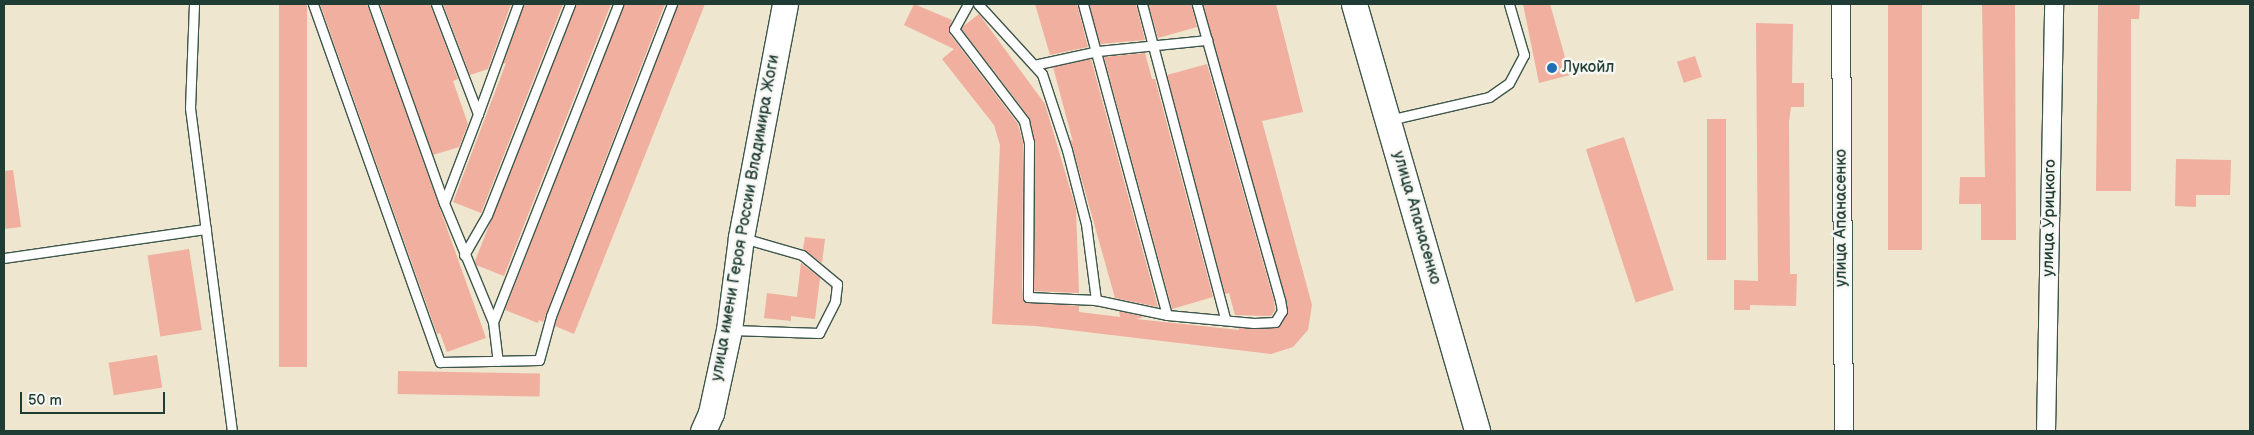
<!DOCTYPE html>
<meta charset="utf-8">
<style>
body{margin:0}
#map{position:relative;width:2254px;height:435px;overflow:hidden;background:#eee6ce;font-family:"Balsamiq Sans",sans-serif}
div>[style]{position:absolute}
.building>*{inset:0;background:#f0af9f;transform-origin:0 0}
.roads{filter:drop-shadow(1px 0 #3e564b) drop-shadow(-1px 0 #3e564b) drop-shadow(0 1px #3e564b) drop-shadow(0 -1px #3e564b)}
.lane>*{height:9px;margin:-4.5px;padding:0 4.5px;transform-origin:4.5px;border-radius:4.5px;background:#fff}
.street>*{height:18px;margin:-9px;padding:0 9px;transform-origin:9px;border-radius:9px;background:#fff}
.secondary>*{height:25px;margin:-12.5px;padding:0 12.5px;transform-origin:12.5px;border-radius:12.5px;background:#fff}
.dots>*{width:14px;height:14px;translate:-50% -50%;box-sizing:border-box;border:2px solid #f6f6f2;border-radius:50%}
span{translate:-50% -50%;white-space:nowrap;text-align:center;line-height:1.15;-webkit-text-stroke:5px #f6f6f2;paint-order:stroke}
.poi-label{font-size:16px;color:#1f3d34}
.left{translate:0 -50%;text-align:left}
.street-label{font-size:16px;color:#1f3d34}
.frame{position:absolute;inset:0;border:5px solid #1f3d34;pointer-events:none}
.scale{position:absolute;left:20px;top:392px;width:145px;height:22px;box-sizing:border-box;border:2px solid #1f3d34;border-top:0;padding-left:6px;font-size:15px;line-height:18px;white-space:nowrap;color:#1f3d34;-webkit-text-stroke:4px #f6f6f2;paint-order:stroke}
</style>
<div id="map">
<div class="building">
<i style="left:279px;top:4px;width:28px;height:363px"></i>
<i style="clip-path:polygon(320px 4px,367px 4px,486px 338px,447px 352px,440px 333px,437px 334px)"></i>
<i style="clip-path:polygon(380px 4px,430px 4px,458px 79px,453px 81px,468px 124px,459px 147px,433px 155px)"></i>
<i style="clip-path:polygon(443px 4px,511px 4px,488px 69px,470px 75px)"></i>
<i style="clip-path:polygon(524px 4px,563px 4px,481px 213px,453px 202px,506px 63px,503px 64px)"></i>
<i style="clip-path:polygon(576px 4px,611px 4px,504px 276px,476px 265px,475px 261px)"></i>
<i style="clip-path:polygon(624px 4px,665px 4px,543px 322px,539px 320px,538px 323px,505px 310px)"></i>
<i style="clip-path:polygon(678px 4px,705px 4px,574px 334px,555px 326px,557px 318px)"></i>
<i style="clip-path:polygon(914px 4px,952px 20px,949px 33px,1018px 124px,1023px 143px,1022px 297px,1024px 302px,1079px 306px,1079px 312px,1120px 317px,1119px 311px,1144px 317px,1136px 319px,1239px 330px,1238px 328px,1278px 328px,1288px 310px,1203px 4px,1276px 4px,1303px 112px,1262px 121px,1312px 305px,1308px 330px,1293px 347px,1271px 354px,1036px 326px,992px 324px,1000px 145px,994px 125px,942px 59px,954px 49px,904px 25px)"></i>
<i style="clip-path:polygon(1035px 4px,1077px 4px,1088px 47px,1050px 55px)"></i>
<i style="clip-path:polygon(1089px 4px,1136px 4px,1145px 40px,1100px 44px)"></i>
<i style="clip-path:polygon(1148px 4px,1191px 4px,1197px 27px,1158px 38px)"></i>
<i style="clip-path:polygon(1523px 4px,1550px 4px,1570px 75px,1539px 83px)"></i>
<i style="left:1888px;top:4px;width:34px;height:246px"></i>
<i style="clip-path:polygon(1982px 4px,2015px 4px,2016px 240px,1981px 240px,1981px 204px,1959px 204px,1960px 177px,1985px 177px)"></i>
<i style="clip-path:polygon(2098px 4px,2140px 4px,2139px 19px,2131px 19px,2131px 191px,2096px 191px)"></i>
<i style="clip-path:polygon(979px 14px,1045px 104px,1076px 209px,1079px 293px,1034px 291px,1035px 141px,1029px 117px,961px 28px)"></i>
<i style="clip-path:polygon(1756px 23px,1793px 24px,1792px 83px,1804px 83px,1804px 107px,1791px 107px,1789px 122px,1790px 274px,1797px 274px,1796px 306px,1750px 305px,1750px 310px,1734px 310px,1734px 280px,1758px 281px)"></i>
<i style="clip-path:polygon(1145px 53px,1152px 79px,1155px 79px,1213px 297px,1172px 309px,1104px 57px)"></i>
<i style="left:1695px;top:56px;width:22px;height:19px;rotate:72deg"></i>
<i style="clip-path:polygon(1091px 59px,1158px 307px,1115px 298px,1070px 138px,1073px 142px,1053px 67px)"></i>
<i style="clip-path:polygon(1207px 64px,1274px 301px,1275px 310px,1271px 316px,1235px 315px,1229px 293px,1225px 294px,1167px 75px)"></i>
<i style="left:1707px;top:119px;width:19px;height:141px"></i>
<i style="left:1624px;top:137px;width:161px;height:40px;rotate:72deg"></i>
<i style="clip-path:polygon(2176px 159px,2231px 160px,2230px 195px,2196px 195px,2196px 207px,2175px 206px)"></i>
<i style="clip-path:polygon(13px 170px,21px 227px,4px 229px,4px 171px)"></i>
<i style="clip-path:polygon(805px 237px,825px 239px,822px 263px,803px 249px)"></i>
<i style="left:189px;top:249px;width:82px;height:42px;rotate:81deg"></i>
<i style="clip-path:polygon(801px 263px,820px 278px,815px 319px,791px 316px,791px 321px,764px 318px,767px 293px,797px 297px)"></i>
<i style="left:157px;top:355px;width:33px;height:49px;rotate:81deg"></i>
<i style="left:398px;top:371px;width:142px;height:23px;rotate:1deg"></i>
</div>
<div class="roads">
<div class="lane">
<i style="left:194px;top:4px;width:104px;rotate:92.2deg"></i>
<i style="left:190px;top:108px;width:326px;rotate:82.6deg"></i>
<i style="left:313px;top:4px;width:380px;rotate:70.5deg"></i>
<i style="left:440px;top:362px;width:99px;rotate:-1.2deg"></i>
<i style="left:539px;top:360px;width:46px;rotate:-74.7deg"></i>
<i style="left:551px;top:316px;width:335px;rotate:-68.8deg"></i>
<i style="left:373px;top:4px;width:211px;rotate:70.4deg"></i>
<i style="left:444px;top:203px;width:129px;rotate:67.6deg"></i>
<i style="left:493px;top:322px;width:39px;rotate:83deg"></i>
<i style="left:436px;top:4px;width:118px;rotate:69.1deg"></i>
<i style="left:478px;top:114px;width:95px;rotate:110.9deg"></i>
<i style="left:968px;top:4px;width:29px;rotate:119deg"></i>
<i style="left:954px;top:29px;width:116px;rotate:52.7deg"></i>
<i style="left:1024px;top:121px;width:22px;rotate:77deg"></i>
<i style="left:1029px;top:142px;width:155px;rotate:90.4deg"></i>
<i style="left:1028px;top:297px;width:68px;rotate:2.5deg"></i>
<i style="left:1096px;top:300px;width:73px;rotate:11.9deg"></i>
<i style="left:1167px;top:315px;width:87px;rotate:5.3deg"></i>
<i style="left:1254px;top:323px;width:21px;rotate:-3deg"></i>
<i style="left:1275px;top:322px;width:13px;rotate:-58deg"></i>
<i style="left:1282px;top:311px;width:11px;rotate:-100deg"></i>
<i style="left:1280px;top:300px;width:307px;rotate:-105.7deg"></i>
<i style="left:978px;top:4px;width:95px;rotate:47.6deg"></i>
<i style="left:1042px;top:74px;width:80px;rotate:71.8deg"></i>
<i style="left:1067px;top:150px;width:76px;rotate:75.6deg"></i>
<i style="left:1086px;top:224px;width:77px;rotate:82.5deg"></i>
<i style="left:1083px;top:4px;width:322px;rotate:74.9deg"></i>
<i style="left:1142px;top:4px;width:326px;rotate:75.2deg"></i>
<i style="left:1034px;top:65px;width:66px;rotate:-12.3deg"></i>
<i style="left:1098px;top:51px;width:110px;rotate:-5.8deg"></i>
<i style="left:478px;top:114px;width:117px;rotate:-70deg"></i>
<i style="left:1389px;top:120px;width:103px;rotate:-13deg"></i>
<i style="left:1489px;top:97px;width:24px;rotate:-35deg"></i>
<i style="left:1509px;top:83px;width:32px;rotate:-62deg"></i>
<i style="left:1524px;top:55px;width:53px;rotate:-106.4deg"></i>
<i style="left:464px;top:255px;width:46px;rotate:-60.1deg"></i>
<i style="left:487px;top:215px;width:227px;rotate:-68.5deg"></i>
<i style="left:4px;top:258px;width:204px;rotate:-8.2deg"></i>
<i style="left:493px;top:322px;width:342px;rotate:-68.5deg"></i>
<i style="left:732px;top:330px;width:87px;rotate:2deg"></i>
<i style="left:819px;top:333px;width:36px;rotate:-63deg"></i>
<i style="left:835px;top:301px;width:17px;rotate:-83deg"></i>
<i style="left:837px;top:284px;width:45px;rotate:-140.4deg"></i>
<i style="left:802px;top:255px;width:61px;rotate:-163.9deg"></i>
</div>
<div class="street">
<i style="left:1841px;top:4px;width:427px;rotate:89.6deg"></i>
<i style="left:2046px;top:431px;width:427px;rotate:-88.9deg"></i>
</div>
<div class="secondary">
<i style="left:1354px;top:4px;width:444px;rotate:73.9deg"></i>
<i style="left:703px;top:431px;width:20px;rotate:-66deg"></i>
<i style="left:711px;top:413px;width:85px;rotate:-77.8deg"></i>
<i style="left:729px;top:330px;width:94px;rotate:-82.6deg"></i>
<i style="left:741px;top:237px;width:237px;rotate:-79.3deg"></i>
</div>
</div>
<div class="dots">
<i style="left:1552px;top:68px;background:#1f6fb2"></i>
</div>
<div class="poi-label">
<span class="left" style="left:1562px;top:68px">Лукойл</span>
</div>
<div class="street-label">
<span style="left:746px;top:218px;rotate:-80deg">улица имени Героя России Владимира Жоги</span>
<span style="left:1416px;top:218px;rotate:74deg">улица Апанасенко</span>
<span style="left:1842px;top:218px;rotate:-90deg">улица Апанасенко</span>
<span style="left:2050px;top:218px;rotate:-89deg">улица Урицкого</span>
</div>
<div class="frame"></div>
<div class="scale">50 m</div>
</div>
